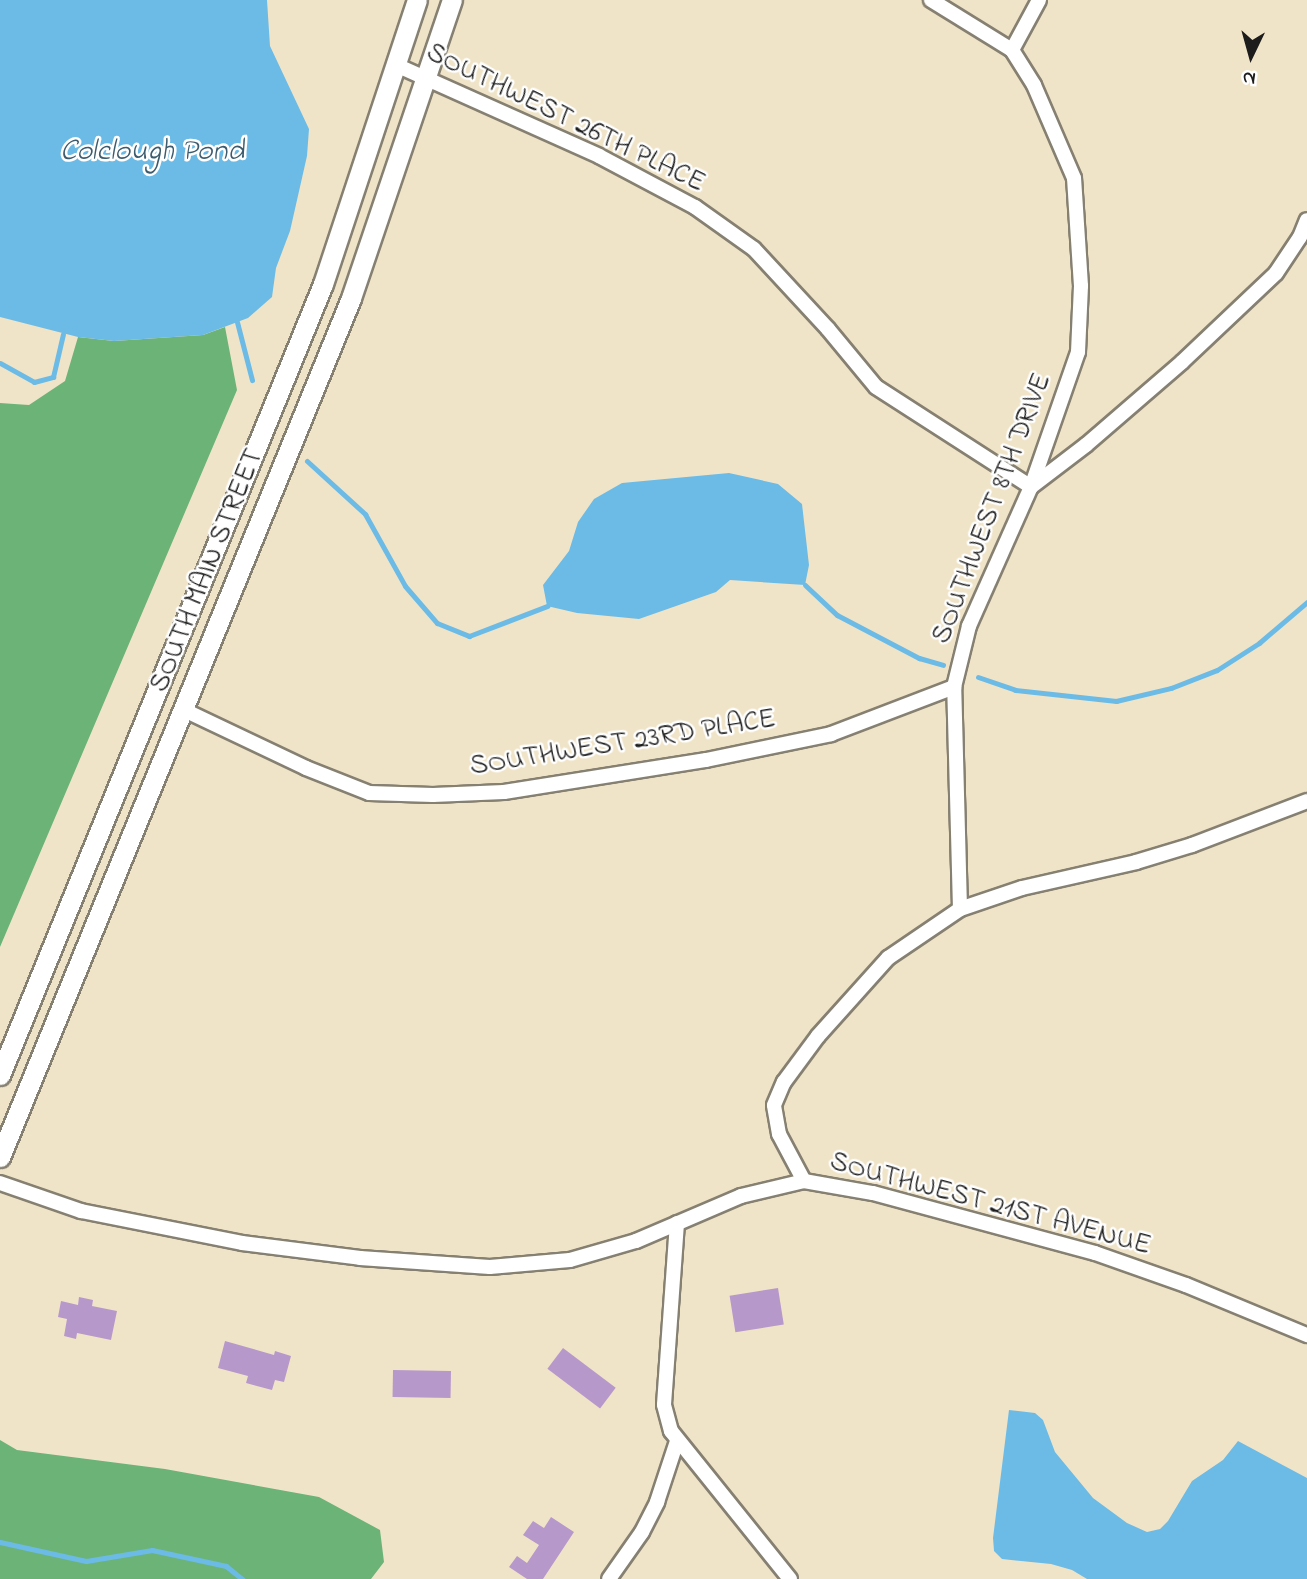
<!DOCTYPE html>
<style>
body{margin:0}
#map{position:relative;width:1307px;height:1579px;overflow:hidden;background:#f0e4c8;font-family:"Indie Flower",sans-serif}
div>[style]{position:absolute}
.forest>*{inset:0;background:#6cb378}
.water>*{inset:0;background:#6cbbe6}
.stream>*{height:5px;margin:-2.5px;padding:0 2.5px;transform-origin:2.5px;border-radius:2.5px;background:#6cbbe6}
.building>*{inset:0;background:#b798cb;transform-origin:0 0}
.roads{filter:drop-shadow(2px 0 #868072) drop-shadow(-2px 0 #868072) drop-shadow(0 2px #868072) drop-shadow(0 -2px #868072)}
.minor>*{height:14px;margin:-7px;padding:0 7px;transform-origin:7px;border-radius:7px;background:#fff}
.secondary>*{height:19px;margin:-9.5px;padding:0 9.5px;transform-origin:9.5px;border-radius:9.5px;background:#fff}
span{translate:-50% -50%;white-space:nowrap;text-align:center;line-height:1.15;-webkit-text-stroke:5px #fff;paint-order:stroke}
.street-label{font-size:28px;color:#1c1c1c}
.water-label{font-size:30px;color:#3c5c6d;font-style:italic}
.north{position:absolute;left:1216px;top:21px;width:70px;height:70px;-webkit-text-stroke:5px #fff;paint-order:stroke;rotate:185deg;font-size:19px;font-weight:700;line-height:28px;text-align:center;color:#1c1c1c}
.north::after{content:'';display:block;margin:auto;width:24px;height:32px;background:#1c1c1c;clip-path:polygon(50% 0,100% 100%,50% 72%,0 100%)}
</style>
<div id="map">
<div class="forest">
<i style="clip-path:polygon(225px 327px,237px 390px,0 947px,0 403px,29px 405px,65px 381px,78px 337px,114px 341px,203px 335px)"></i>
<i style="clip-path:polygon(0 1440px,17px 1450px,165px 1469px,319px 1497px,380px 1530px,384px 1562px,371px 1579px,0 1579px)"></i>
</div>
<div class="water">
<i style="clip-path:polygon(0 0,267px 0,270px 46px,309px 129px,307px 156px,290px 231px,276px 268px,272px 297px,248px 318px,203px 335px,114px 341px,78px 337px,0 317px)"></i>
<i style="clip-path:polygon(729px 473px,778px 484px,802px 504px,809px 565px,805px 585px,730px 580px,716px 592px,639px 619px,577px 613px,547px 606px,543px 585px,569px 551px,578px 522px,594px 499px,622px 483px)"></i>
<i style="clip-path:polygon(1009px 1410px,1035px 1413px,1043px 1420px,1055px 1452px,1093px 1498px,1127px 1523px,1147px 1532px,1160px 1529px,1168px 1521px,1192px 1481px,1223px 1460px,1238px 1441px,1307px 1478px,1307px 1579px,1087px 1579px,1072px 1570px,1051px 1564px,1002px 1559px,994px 1551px,993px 1538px)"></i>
</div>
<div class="stream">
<i style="left:237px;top:322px;width:60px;rotate:75.5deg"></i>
<i style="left:0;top:363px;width:39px;rotate:29deg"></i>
<i style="left:34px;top:382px;width:20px;rotate:-15deg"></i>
<i style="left:53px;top:377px;width:44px;rotate:-76.9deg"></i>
<i style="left:307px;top:461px;width:79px;rotate:42.4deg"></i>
<i style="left:365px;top:514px;width:82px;rotate:60.9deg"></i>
<i style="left:405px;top:586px;width:49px;rotate:49.1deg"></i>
<i style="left:437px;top:623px;width:35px;rotate:22deg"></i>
<i style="left:469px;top:636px;width:84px;rotate:-21deg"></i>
<i style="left:805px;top:585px;width:44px;rotate:43.2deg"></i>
<i style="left:837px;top:615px;width:93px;rotate:27.7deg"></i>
<i style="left:919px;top:658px;width:25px;rotate:16deg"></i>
<i style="left:978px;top:677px;width:39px;rotate:19deg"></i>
<i style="left:1015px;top:690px;width:102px;rotate:6.2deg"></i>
<i style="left:1116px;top:701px;width:57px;rotate:-13.3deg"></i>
<i style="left:1171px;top:688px;width:49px;rotate:-21.4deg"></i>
<i style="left:1217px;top:670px;width:50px;rotate:-32.7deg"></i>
<i style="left:1259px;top:643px;width:63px;rotate:-40.5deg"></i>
<i style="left:0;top:1542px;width:88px;rotate:12.5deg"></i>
<i style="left:86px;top:1561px;width:67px;rotate:-9.5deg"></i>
<i style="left:152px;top:1550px;width:76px;rotate:12.2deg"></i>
<i style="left:226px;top:1566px;width:21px;rotate:39deg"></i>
</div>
<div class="building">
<i style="left:778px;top:1288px;width:37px;height:49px;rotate:81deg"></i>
<i style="clip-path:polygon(79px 1297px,93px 1300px,92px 1306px,117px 1311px,111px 1340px,77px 1333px,76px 1339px,64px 1336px,67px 1319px,58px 1317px,61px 1301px,78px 1305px)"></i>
<i style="clip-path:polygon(225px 1341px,274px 1355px,275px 1351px,291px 1356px,284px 1382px,275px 1380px,272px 1390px,246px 1383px,248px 1376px,218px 1368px)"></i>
<i style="left:563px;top:1348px;width:66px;height:26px;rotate:37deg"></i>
<i style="left:393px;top:1370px;width:58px;height:27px;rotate:1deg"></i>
<i style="clip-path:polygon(551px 1517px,574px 1532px,543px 1579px,527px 1579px,509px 1567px,517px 1556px,527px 1563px,539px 1545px,523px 1535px,533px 1521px,544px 1528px)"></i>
</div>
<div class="roads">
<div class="minor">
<i style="left:931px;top:0;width:95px;rotate:31.7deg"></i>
<i style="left:396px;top:65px;width:222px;rotate:24.1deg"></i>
<i style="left:599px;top:156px;width:109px;rotate:28deg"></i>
<i style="left:695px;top:207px;width:72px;rotate:35.4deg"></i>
<i style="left:754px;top:249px;width:109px;rotate:47.2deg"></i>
<i style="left:828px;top:329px;width:75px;rotate:50.4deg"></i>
<i style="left:876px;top:387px;width:184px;rotate:32.8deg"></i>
<i style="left:1031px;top:487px;width:69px;rotate:-37.4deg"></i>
<i style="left:1086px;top:445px;width:127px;rotate:-40.8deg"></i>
<i style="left:1182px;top:362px;width:129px;rotate:-43.4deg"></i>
<i style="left:1276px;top:273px;width:43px;rotate:-56.3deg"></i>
<i style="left:1300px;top:237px;width:18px;rotate:-68deg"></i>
<i style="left:182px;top:709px;width:137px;rotate:25.4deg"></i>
<i style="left:306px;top:768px;width:68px;rotate:21.6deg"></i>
<i style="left:369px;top:793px;width:64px;rotate:1.8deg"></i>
<i style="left:433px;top:795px;width:71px;rotate:-2.4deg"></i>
<i style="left:504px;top:792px;width:205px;rotate:-9deg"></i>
<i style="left:706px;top:760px;width:128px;rotate:-11.7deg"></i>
<i style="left:831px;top:734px;width:132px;rotate:-20.9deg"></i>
<i style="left:960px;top:909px;width:222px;rotate:-91.5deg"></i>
<i style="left:954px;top:687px;width:63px;rotate:-76.2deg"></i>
<i style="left:969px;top:626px;width:152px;rotate:-66deg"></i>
<i style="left:1031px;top:487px;width:143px;rotate:-70.8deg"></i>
<i style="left:1078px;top:352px;width:66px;rotate:-87.4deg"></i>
<i style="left:1081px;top:286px;width:108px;rotate:-93.7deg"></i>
<i style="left:1074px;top:178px;width:101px;rotate:-113.3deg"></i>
<i style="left:1034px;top:85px;width:41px;rotate:-122.2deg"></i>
<i style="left:1012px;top:50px;width:57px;rotate:-61.6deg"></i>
<i style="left:804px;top:1181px;width:53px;rotate:-118deg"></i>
<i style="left:779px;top:1134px;width:29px;rotate:-100deg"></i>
<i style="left:774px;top:1105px;width:25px;rotate:-67deg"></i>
<i style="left:784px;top:1082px;width:57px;rotate:-53.5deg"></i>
<i style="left:818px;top:1036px;width:105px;rotate:-48.1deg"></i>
<i style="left:888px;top:958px;width:87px;rotate:-34.2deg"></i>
<i style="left:960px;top:909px;width:65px;rotate:-18.7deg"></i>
<i style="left:1022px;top:888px;width:117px;rotate:-12.8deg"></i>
<i style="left:1136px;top:862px;width:59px;rotate:-16.9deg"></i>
<i style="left:1192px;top:845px;width:123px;rotate:-20.9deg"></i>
<i style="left:0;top:1183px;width:86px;rotate:19.1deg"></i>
<i style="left:81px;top:1211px;width:164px;rotate:11.2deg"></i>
<i style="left:242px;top:1243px;width:119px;rotate:7.2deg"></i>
<i style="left:360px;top:1258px;width:130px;rotate:4deg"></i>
<i style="left:490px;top:1267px;width:80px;rotate:-5deg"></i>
<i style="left:570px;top:1260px;width:69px;rotate:-16.1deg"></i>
<i style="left:636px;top:1241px;width:114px;rotate:-23.2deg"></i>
<i style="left:741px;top:1196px;width:65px;rotate:-13.4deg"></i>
<i style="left:804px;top:1181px;width:70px;rotate:9.9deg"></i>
<i style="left:873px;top:1193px;width:230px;rotate:15.1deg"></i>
<i style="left:1095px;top:1253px;width:96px;rotate:19.4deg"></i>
<i style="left:1186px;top:1285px;width:131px;rotate:22.5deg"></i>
<i style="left:677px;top:1223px;width:182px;rotate:94.1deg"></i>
<i style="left:664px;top:1405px;width:27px;rotate:75deg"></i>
<i style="left:671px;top:1431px;width:190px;rotate:51.2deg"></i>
<i style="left:609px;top:1579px;width:57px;rotate:-54.9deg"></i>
<i style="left:642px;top:1532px;width:34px;rotate:-63deg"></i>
<i style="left:657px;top:1502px;width:64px;rotate:-71.8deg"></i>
</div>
<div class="secondary">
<i style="left:0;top:1075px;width:854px;rotate:-67.79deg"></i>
<i style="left:323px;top:284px;width:299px;rotate:-71.7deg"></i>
<i style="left:0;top:1157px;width:928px;rotate:-67.77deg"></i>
<i style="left:351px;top:298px;width:315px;rotate:-71.3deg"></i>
</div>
</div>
<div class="street-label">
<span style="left:565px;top:119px;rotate:26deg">SOUTHWEST 26TH PLACE</span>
<span style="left:993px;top:509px;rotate:-69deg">SOUTHWEST 8TH DRIVE</span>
<span style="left:208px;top:571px;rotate:-68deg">SOUTH MAIN STREET</span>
<span style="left:623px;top:744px;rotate:-9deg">SOUTHWEST 23RD PLACE</span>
<span style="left:990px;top:1205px;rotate:15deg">SOUTHWEST 21ST AVENUE</span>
</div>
<div class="water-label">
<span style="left:152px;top:152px">Colclough Pond</span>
</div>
<div class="north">N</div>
</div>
